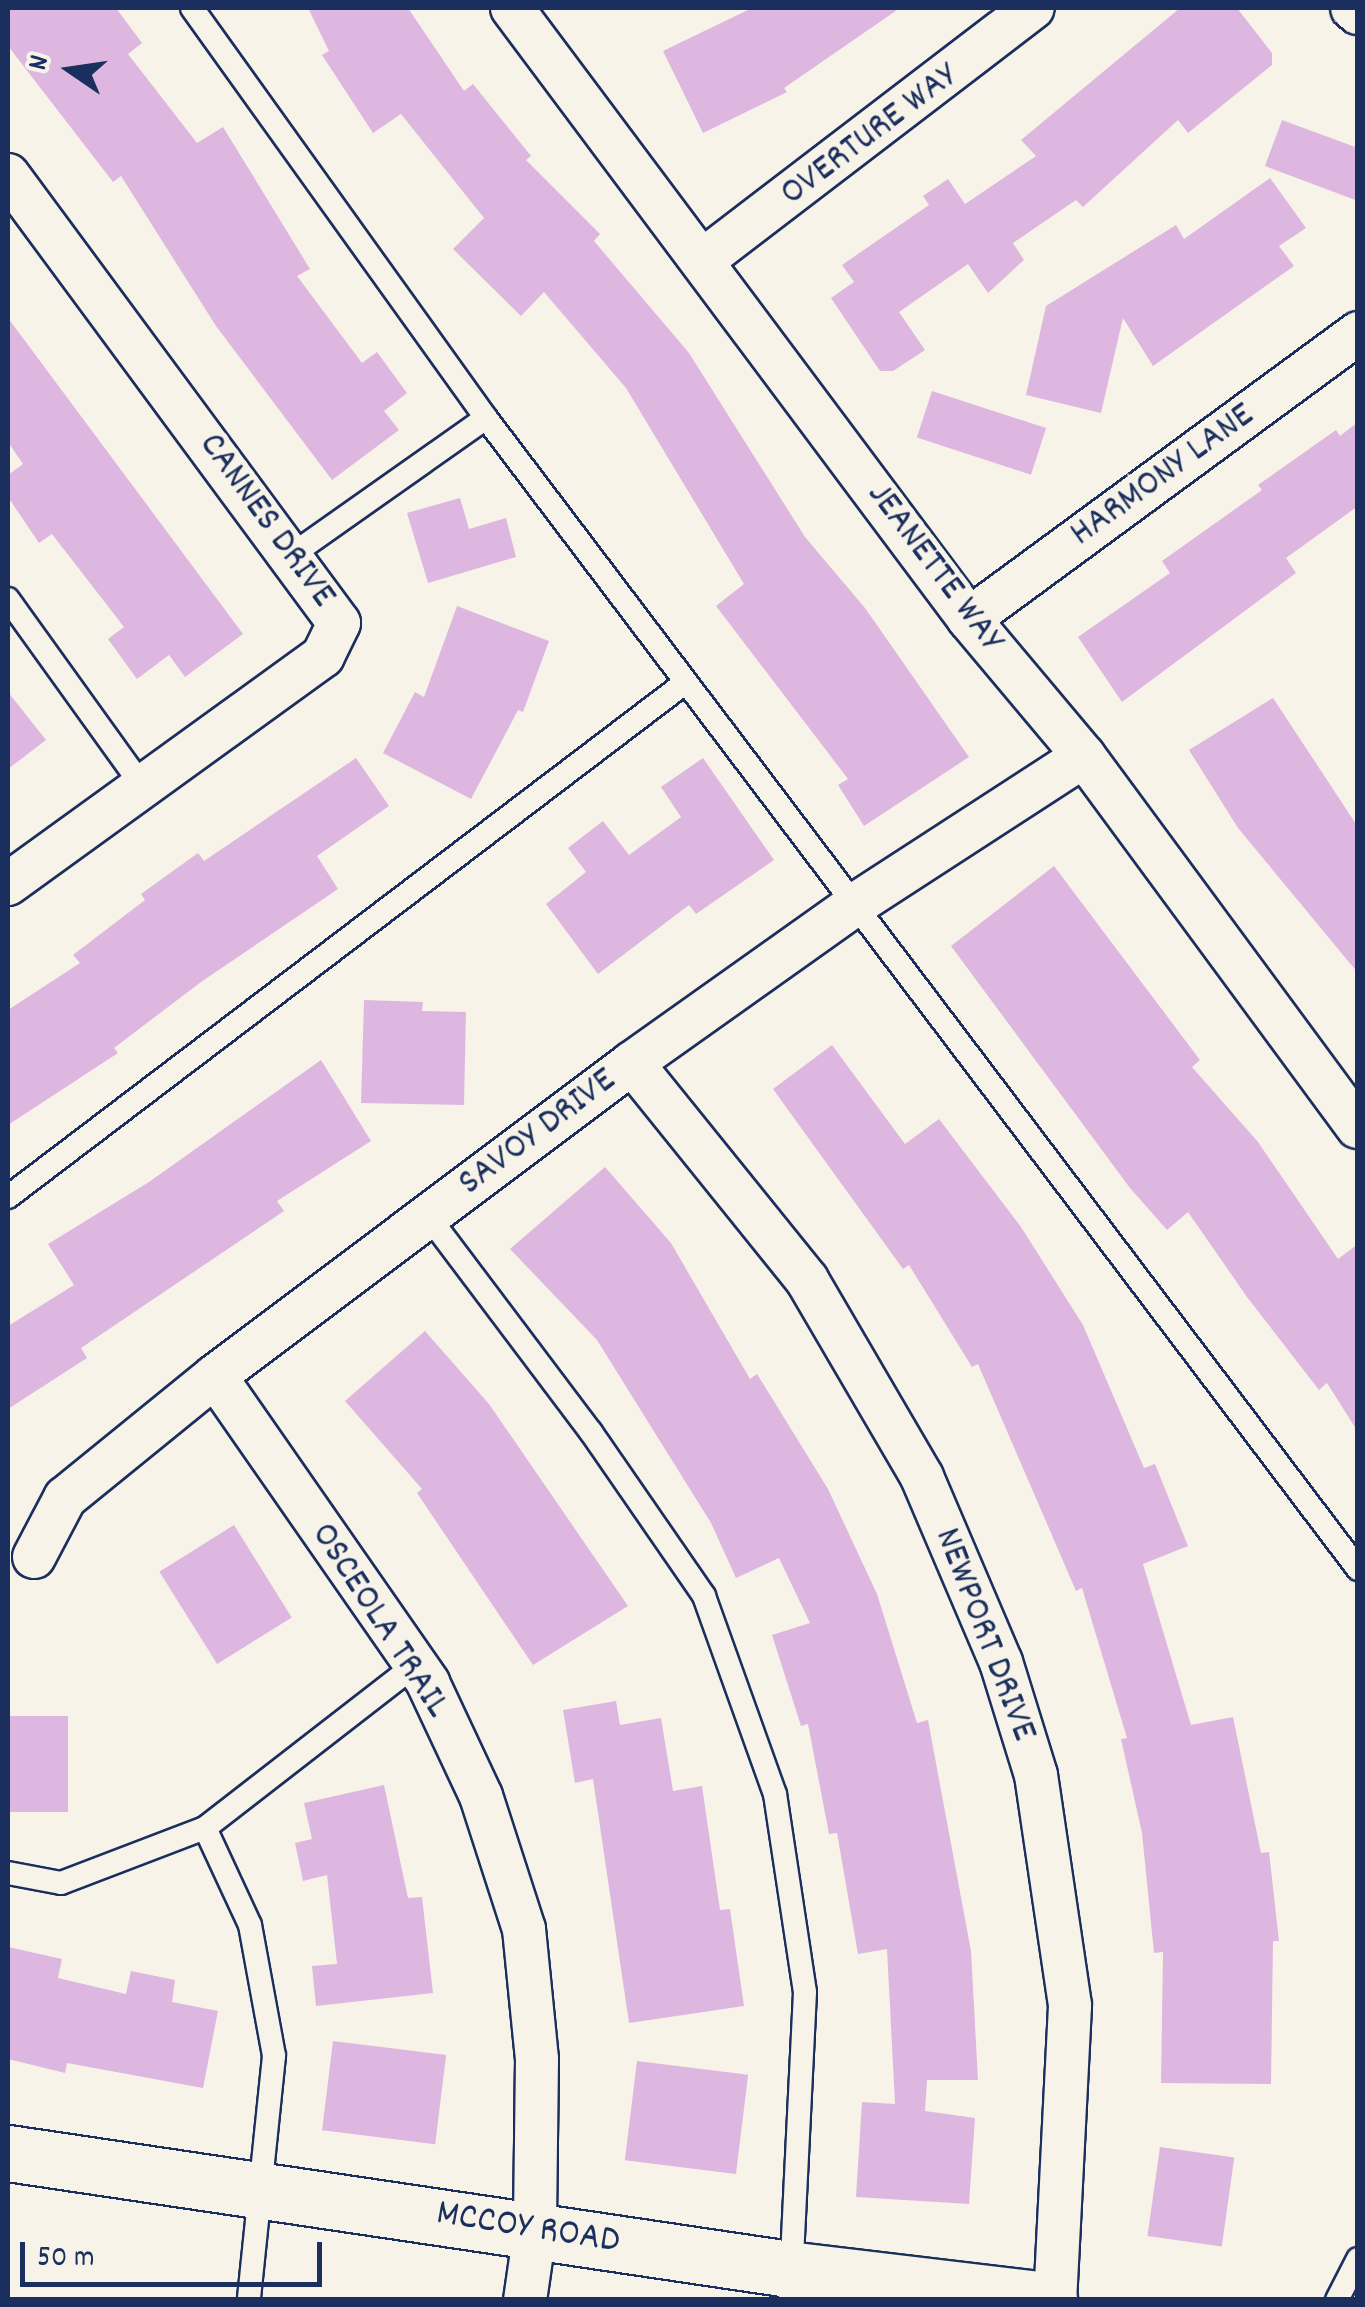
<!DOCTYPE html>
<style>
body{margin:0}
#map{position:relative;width:1365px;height:2307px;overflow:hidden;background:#f7f3e8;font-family:Dekko,sans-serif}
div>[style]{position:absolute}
.building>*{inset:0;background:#deb7e0;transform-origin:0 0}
.roads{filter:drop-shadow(2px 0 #1b2f5e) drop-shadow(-2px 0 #1b2f5e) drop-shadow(0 2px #1b2f5e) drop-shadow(0 -2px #1b2f5e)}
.service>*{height:22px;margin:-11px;padding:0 11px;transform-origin:11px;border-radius:11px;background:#f7f3e8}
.minor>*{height:42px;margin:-21px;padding:0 21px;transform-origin:21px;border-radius:21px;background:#f7f3e8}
.tertiary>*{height:55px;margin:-27.5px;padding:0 27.5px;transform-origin:27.5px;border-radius:27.5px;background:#f7f3e8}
span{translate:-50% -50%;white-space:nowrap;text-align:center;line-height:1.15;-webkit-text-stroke:10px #f7f3e8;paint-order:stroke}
.street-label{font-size:38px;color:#1b2f5e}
.frame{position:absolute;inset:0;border:10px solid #1b2f5e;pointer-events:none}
.north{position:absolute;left:20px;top:20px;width:100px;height:100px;-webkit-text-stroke:8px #f7f3e8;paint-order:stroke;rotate:283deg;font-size:28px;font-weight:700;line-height:40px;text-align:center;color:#1b2f5e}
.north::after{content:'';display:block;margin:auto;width:35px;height:45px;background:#1b2f5e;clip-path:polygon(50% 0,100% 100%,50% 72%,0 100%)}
.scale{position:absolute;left:20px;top:2242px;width:302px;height:45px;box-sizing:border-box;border:5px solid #1b2f5e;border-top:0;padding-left:12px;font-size:30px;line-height:35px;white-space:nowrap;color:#1b2f5e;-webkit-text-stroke:8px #f7f3e8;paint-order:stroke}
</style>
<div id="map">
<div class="building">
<i style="clip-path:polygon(8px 8px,116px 8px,142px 43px,128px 54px,197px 143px,223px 127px,310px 269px,297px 276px,362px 363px,377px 352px,407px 393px,384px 411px,399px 430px,332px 480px,216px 326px,121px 176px,113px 182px,8px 46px)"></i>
<i style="clip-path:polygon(308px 8px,408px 8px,464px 91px,473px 84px,531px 156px,526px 160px,600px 234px,594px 241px,689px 353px,805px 537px,865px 608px,969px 757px,864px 826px,838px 785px,848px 779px,716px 606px,744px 584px,626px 388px,544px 292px,521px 316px,453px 249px,484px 218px,401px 114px,373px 133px,322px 55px,329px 51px)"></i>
<i style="clip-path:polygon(752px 8px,900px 8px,784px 88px,787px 92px,703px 133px,663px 51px)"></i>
<i style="clip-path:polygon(1180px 8px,1237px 8px,1272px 53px,1272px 65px,1188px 133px,1178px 120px,1083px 207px,1076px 200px,1013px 243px,1024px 260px,988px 293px,968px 264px,899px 312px,925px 350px,893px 371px,880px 371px,831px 298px,854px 282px,842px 265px,929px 205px,923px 196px,948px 179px,965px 204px,1036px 156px,1021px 140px)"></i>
<i style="clip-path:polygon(1282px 120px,1358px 148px,1358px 201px,1265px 166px)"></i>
<i style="clip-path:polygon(1270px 178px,1306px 228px,1279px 246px,1294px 266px,1153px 366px,1123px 318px,1101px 413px,1026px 395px,1046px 306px,1176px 225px,1184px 239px)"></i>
<i style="clip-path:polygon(8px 318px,243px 634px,185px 677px,169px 655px,137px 679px,108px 639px,124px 627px,52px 534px,39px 543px,8px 497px,8px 475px,23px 464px,8px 442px)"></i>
<i style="left:932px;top:391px;width:120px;height:49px;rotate:18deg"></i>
<i style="clip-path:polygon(1358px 422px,1358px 506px,1286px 558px,1296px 573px,1122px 702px,1078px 637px,1170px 573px,1162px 561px,1262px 490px,1258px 485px,1336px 430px,1340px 436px)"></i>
<i style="clip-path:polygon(460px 498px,469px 529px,506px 518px,516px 557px,428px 583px,407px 513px)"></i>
<i style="clip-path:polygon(457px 606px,549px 641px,523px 712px,518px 710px,471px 799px,383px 753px,415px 692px,424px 697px)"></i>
<i style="clip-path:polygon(8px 692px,46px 740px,8px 769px)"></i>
<i style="clip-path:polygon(1273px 698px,1358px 827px,1358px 973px,1238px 828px,1189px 750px)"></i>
<i style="clip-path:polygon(356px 758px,389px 806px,317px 856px,338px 889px,201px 982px,114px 1048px,118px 1053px,8px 1125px,8px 1010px,80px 963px,73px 955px,145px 900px,141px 894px,198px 853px,204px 861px)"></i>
<i style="clip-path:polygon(703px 758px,774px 860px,696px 914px,689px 905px,598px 974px,546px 904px,586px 872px,568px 848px,603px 821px,629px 855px,681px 817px,661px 787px)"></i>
<i style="clip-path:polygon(1054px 866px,1200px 1060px,1192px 1067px,1258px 1142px,1338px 1259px,1358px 1244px,1358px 1432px,1327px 1383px,1319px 1390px,1247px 1297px,1188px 1212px,1167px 1230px,1130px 1188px,951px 946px)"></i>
<i style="clip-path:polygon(364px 1000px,423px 1002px,422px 1011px,466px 1012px,464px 1105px,361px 1103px)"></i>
<i style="clip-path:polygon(832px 1045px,905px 1144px,939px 1119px,1021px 1227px,1083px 1325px,1144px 1468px,1155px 1464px,1188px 1546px,1143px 1564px,1191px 1725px,1233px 1717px,1261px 1853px,1269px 1852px,1279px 1941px,1273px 1941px,1271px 2084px,1161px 2083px,1163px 1952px,1154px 1953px,1142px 1833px,1121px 1739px,1127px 1738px,1082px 1588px,1076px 1591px,978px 1364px,972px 1367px,909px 1265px,903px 1269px,773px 1089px)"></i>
<i style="clip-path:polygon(321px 1060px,371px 1141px,277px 1201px,284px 1211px,81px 1348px,87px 1358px,8px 1409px,8px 1326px,74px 1285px,48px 1244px,149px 1182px)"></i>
<i style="clip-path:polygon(605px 1167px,671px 1243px,750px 1379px,757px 1374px,828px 1489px,877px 1594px,917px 1723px,928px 1720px,971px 1951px,978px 2080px,927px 2080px,925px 2111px,975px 2118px,969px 2204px,856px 2197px,862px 2102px,895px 2104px,887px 1949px,858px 1954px,837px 1833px,829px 1834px,808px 1724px,801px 1726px,772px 1635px,810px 1623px,779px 1558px,736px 1578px,711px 1523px,597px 1340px,510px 1249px)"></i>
<i style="clip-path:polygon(425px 1331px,489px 1404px,628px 1606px,533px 1665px,417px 1493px,422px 1489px,345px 1401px)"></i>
<i style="left:234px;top:1525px;width:109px;height:88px;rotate:58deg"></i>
<i style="clip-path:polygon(616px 1701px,620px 1725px,661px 1718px,673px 1791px,702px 1786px,720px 1910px,730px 1909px,744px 2006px,629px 2023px,593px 1779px,575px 1783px,563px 1710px)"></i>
<i style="left:8px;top:1716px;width:60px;height:96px"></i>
<i style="clip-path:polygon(384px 1785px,408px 1898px,422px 1897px,433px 1993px,316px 2006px,312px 1966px,337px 1964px,327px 1875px,303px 1881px,295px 1843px,312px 1839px,304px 1803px)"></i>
<i style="clip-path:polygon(8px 1947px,62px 1959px,58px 1978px,126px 1994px,131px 1971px,175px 1980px,172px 2002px,218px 2011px,203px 2088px,67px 2063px,65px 2073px,8px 2059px)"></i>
<i style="left:333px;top:2041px;width:114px;height:90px;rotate:7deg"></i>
<i style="left:637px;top:2061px;width:112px;height:100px;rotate:7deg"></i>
<i style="left:1160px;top:2147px;width:75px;height:90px;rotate:8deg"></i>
</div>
<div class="roads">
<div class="service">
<i style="left:192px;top:8px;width:505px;rotate:54.36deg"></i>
<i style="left:293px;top:554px;width:236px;rotate:-35.2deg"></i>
<i style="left:486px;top:418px;width:1444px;rotate:52.85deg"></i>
<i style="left:8px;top:599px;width:228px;rotate:54.3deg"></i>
<i style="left:8px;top:1197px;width:846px;rotate:-37.22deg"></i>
<i style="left:428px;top:1216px;width:271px;rotate:53deg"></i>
<i style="left:591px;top:1432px;width:199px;rotate:55.4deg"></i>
<i style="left:704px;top:1596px;width:210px;rotate:70.3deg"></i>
<i style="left:775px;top:1794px;width:200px;rotate:81.4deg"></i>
<i style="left:805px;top:1992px;width:308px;rotate:92.8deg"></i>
<i style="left:205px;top:1828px;width:107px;rotate:65.1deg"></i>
<i style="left:250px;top:1925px;width:133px;rotate:79.6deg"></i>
<i style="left:274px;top:2056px;width:245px;rotate:95.9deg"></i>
<i style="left:8px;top:1873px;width:54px;rotate:10.7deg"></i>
<i style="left:61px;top:1883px;width:154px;rotate:-20.9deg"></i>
<i style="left:205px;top:1828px;width:266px;rotate:-37.8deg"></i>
<i style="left:1337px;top:2300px;width:46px;rotate:-62.9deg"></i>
</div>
<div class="minor">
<i style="left:512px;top:8px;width:763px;rotate:53.21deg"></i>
<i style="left:969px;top:619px;width:179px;rotate:50deg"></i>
<i style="left:1084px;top:756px;width:461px;rotate:53.6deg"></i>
<i style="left:1352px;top:8px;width:8px;rotate:40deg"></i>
<i style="left:8px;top:175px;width:557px;rotate:53.54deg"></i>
<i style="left:339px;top:623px;width:37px;rotate:116deg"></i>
<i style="left:323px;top:656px;width:389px;rotate:144.1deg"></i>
<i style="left:703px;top:260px;width:415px;rotate:-37.4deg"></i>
<i style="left:969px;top:619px;width:483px;rotate:-36.3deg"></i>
<i style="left:632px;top:1063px;width:279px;rotate:51.1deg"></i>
<i style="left:807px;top:1280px;width:228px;rotate:59.7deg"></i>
<i style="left:922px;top:1477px;width:201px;rotate:66.9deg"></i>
<i style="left:1001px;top:1662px;width:118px;rotate:72.8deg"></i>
<i style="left:1036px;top:1775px;width:233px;rotate:81.6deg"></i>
<i style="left:1070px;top:2006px;width:294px;rotate:92.9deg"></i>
<i style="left:215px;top:1376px;width:374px;rotate:55.2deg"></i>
<i style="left:428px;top:1683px;width:125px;rotate:64.9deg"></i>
<i style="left:481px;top:1796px;width:140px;rotate:72.1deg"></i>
<i style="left:524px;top:1929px;width:131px;rotate:84.3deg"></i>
<i style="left:537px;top:2059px;width:172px;rotate:90.7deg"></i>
<i style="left:535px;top:2231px;width:70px;rotate:98.2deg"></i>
<i style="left:34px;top:1557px;width:67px;rotate:-62.3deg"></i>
<i style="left:65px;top:1498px;width:193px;rotate:-39.1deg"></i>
<i style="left:215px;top:1376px;width:521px;rotate:-36.89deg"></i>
<i style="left:632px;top:1063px;width:271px;rotate:-35.4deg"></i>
<i style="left:853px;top:906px;width:275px;rotate:-33deg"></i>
</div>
<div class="tertiary">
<i style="left:8px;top:2153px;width:797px;rotate:8.45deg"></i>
<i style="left:796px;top:2270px;width:255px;rotate:6.8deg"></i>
</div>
</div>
<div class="street-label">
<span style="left:870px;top:136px;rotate:-37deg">OVERTURE WAY</span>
<span style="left:1163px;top:476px;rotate:-36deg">HARMONY LANE</span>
<span style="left:266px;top:521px;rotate:54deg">CANNES DRIVE</span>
<span style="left:934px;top:568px;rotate:53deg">JEANETTE WAY</span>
<span style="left:538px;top:1133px;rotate:-37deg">SAVOY DRIVE</span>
<span style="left:379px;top:1621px;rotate:57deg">OSCEOLA TRAIL</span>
<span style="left:984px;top:1635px;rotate:69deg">NEWPORT DRIVE</span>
<span style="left:528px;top:2229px;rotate:9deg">MCCOY ROAD</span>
</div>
<div class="frame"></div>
<div class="north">N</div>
<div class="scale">50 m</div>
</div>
